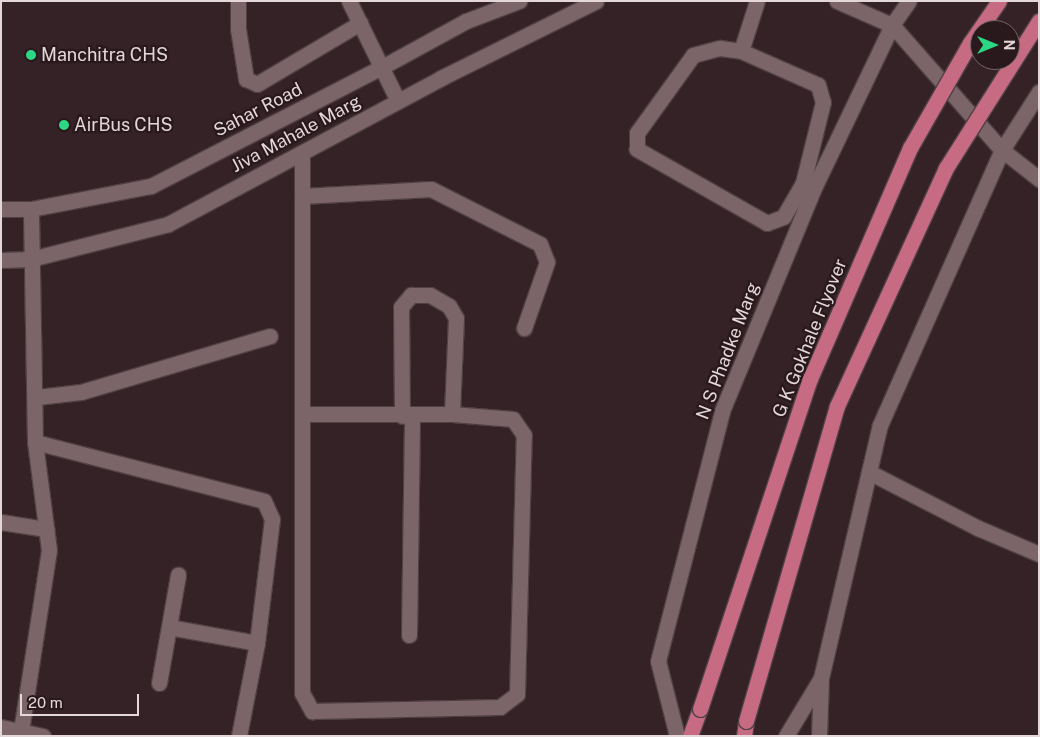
<!DOCTYPE html>
<style>
body{margin:0}
#map{position:relative;width:1040px;height:737px;overflow:hidden;background:#342226;font-family:"Public Sans",sans-serif}
div>[style]{position:absolute}
.roads{filter:drop-shadow(1px 0 #4f4044) drop-shadow(-1px 0 #4f4044) drop-shadow(0 1px #4f4044) drop-shadow(0 -1px #4f4044)}
.street>*{height:15px;margin:-7.5px;padding:0 7.5px;transform-origin:7.5px;border-radius:7.5px;background:#7b6569}
.secondary>*{height:15px;margin:-7.5px;padding:0 7.5px;transform-origin:7.5px;border-radius:7.5px;background:#7b6569}
.primary>*{height:15px;margin:-7.5px;padding:0 7.5px;transform-origin:7.5px;border-radius:7.5px;background:#c76b83}
.bridges{filter:drop-shadow(1px 0 #4f4044) drop-shadow(-1px 0 #4f4044) drop-shadow(0 1px #4f4044) drop-shadow(0 -1px #4f4044)}
.primary-bridge>*{height:15px;margin:-7.5px;padding:0 7.5px;transform-origin:7.5px;border-radius:7.5px;background:#c76b83}
.dots>*{width:14px;height:14px;translate:-50% -50%;box-sizing:border-box;border:2px solid #2a191c;border-radius:50%}
span{translate:-50% -50%;white-space:nowrap;text-align:center;line-height:1.15;-webkit-text-stroke:4.5px #2a191c;paint-order:stroke}
.poi-label{font-size:18px;color:#e4d7d9}
.left{translate:0 -50%;text-align:left}
.street-label{font-size:18px;color:#e4d7d9}
.frame{position:absolute;inset:0;border:2px solid #e4d7d9;pointer-events:none}
.north{position:absolute;left:970px;top:20px;width:50px;height:50px;box-sizing:border-box;background:#2a191c;border:1px solid #746568;border-radius:50%;rotate:90deg;font-size:14px;font-weight:700;line-height:20px;text-align:center;color:#e4d7d9}
.north::after{content:'';display:block;margin:auto;width:18px;height:22px;background:#2dd884;clip-path:polygon(50% 0,100% 100%,50% 72%,0 100%)}
.scale{position:absolute;left:20px;top:694px;width:119px;height:22px;box-sizing:border-box;border:2px solid #e4d7d9;border-top:0;padding-left:6px;font-size:15px;line-height:18px;white-space:nowrap;color:#e4d7d9;-webkit-text-stroke:4px #2a191c;paint-order:stroke}
</style>
<div id="map">
<div class="roads">
<div class="street">
<i style="left:238px;top:1px;width:28px;rotate:90deg"></i>
<i style="left:238px;top:29px;width:51px;rotate:80.9deg"></i>
<i style="left:246px;top:79px;width:12px;rotate:24deg"></i>
<i style="left:257px;top:84px;width:120px;rotate:-30.6deg"></i>
<i style="left:349px;top:1px;width:111px;rotate:63.9deg"></i>
<i style="left:741px;top:51px;width:84px;rotate:23.8deg"></i>
<i style="left:818px;top:85px;width:18px;rotate:74deg"></i>
<i style="left:823px;top:102px;width:83px;rotate:103.9deg"></i>
<i style="left:803px;top:183px;width:39px;rotate:120deg"></i>
<i style="left:783px;top:217px;width:17px;rotate:159deg"></i>
<i style="left:767px;top:223px;width:150px;rotate:-150.4deg"></i>
<i style="left:637px;top:149px;width:16px;rotate:-90deg"></i>
<i style="left:637px;top:133px;width:96px;rotate:-54.3deg"></i>
<i style="left:693px;top:55px;width:28px;rotate:-15deg"></i>
<i style="left:720px;top:48px;width:21px;rotate:8deg"></i>
<i style="left:741px;top:51px;width:52px;rotate:-72.3deg"></i>
<i style="left:1002px;top:150px;width:47px;rotate:38.1deg"></i>
<i style="left:302px;top:153px;width:540px;rotate:90deg"></i>
<i style="left:302px;top:693px;width:21px;rotate:61deg"></i>
<i style="left:312px;top:711px;width:188px;rotate:-1.2deg"></i>
<i style="left:500px;top:707px;width:21px;rotate:-37deg"></i>
<i style="left:517px;top:694px;width:259px;rotate:-88.5deg"></i>
<i style="left:524px;top:435px;width:19px;rotate:-125deg"></i>
<i style="left:513px;top:419px;width:61px;rotate:-175.3deg"></i>
<i style="left:452px;top:414px;width:150px;rotate:180deg"></i>
<i style="left:302px;top:196px;width:129px;rotate:-3.1deg"></i>
<i style="left:431px;top:189px;width:122px;rotate:26.8deg"></i>
<i style="left:540px;top:244px;width:19px;rotate:69deg"></i>
<i style="left:547px;top:262px;width:70px;rotate:109.2deg"></i>
<i style="left:37px;top:397px;width:44px;rotate:-6.5deg"></i>
<i style="left:81px;top:392px;width:197px;rotate:-16.5deg"></i>
<i style="left:402px;top:416px;width:109px;rotate:-90.5deg"></i>
<i style="left:401px;top:307px;width:16px;rotate:-50deg"></i>
<i style="left:411px;top:295px;width:19px"></i>
<i style="left:430px;top:295px;width:22px;rotate:30deg"></i>
<i style="left:449px;top:306px;width:14px;rotate:60deg"></i>
<i style="left:456px;top:318px;width:96px;rotate:92.4deg"></i>
<i style="left:35px;top:442px;width:236px;rotate:14.4deg"></i>
<i style="left:264px;top:501px;width:20px;rotate:66deg"></i>
<i style="left:272px;top:519px;width:125px;rotate:96.9deg"></i>
<i style="left:257px;top:643px;width:95px;rotate:101deg"></i>
<i style="left:869px;top:472px;width:123px;rotate:27.2deg"></i>
<i style="left:978px;top:528px;width:66px;rotate:23.1deg"></i>
<i style="left:1px;top:522px;width:46px;rotate:8.8deg"></i>
<i style="left:169px;top:627px;width:89px;rotate:10.3deg"></i>
<i style="left:409px;top:635px;width:220px;rotate:-89.2deg"></i>
<i style="left:159px;top:683px;width:110px;rotate:-80deg"></i>
<i style="left:1px;top:727px;width:43px;rotate:12.1deg"></i>
<i style="left:21px;top:731px;width:183px;rotate:-81.2deg"></i>
<i style="left:49px;top:550px;width:109px;rotate:-97.4deg"></i>
<i style="left:35px;top:442px;width:233px;rotate:-91deg"></i>
</div>
<div class="secondary">
<i style="left:837px;top:1px;width:60px;rotate:23.6deg"></i>
<i style="left:892px;top:25px;width:167px;rotate:48.7deg"></i>
<i style="left:1px;top:209px;width:30px"></i>
<i style="left:31px;top:209px;width:122px;rotate:-10.9deg"></i>
<i style="left:151px;top:186px;width:260px;rotate:-27.3deg"></i>
<i style="left:382px;top:67px;width:96px;rotate:-28.7deg"></i>
<i style="left:466px;top:21px;width:57px;rotate:-20.7deg"></i>
<i style="left:1px;top:260px;width:30px;rotate:-2deg"></i>
<i style="left:31px;top:259px;width:141px;rotate:-14.3deg"></i>
<i style="left:168px;top:224px;width:310px;rotate:-28.1deg"></i>
<i style="left:441px;top:78px;width:173px;rotate:-26.4deg"></i>
<i style="left:677px;top:736px;width:77px;rotate:-104.2deg"></i>
<i style="left:658px;top:661px;width:258px;rotate:-75.6deg"></i>
<i style="left:722px;top:411px;width:239px;rotate:-67.6deg"></i>
<i style="left:813px;top:190px;width:183px;rotate:-64.4deg"></i>
<i style="left:892px;top:25px;width:29px;rotate:-55deg"></i>
<i style="left:786px;top:736px;width:68px;rotate:-58.9deg"></i>
<i style="left:821px;top:678px;width:260px;rotate:-76.9deg"></i>
<i style="left:880px;top:425px;width:301px;rotate:-66.1deg"></i>
<i style="left:1002px;top:150px;width:69px;rotate:-57.5deg"></i>
<i style="left:819px;top:736px;width:57px;rotate:-88deg"></i>
</div>
<div class="primary">
<i style="left:690px;top:736px;width:29px;rotate:-70deg"></i>
<i style="left:744px;top:736px;width:15px;rotate:-82deg"></i>
</div>
</div>
<div class="bridges">
<div class="primary-bridge">
<i style="left:700px;top:709px;width:348px;rotate:-71.6deg"></i>
<i style="left:810px;top:379px;width:252px;rotate:-66.6deg"></i>
<i style="left:910px;top:148px;width:121px;rotate:-60.3deg"></i>
<i style="left:970px;top:43px;width:51px;rotate:-55.4deg"></i>
<i style="left:746px;top:721px;width:328px;rotate:-73.9deg"></i>
<i style="left:837px;top:406px;width:262px;rotate:-65.4deg"></i>
<i style="left:946px;top:168px;width:174px;rotate:-57.7deg"></i>
</div>
</div>
<div class="dots">
<i style="left:31px;top:55px;background:#2dd884"></i>
<i style="left:64px;top:125px;background:#2dd884"></i>
</div>
<div class="poi-label">
<span class="left" style="left:41px;top:55px">Manchitra CHS</span>
<span class="left" style="left:74px;top:125px">AirBus CHS</span>
</div>
<div class="street-label">
<span style="left:258px;top:110px;rotate:-27deg">Sahar Road</span>
<span style="left:296px;top:134px;rotate:-28deg">Jiva Mahale Marg</span>
<span style="left:810px;top:338px;rotate:-68deg">G K Gokhale Flyover</span>
<span style="left:728px;top:351px;rotate:-69deg">N S Phadke Marg</span>
</div>
<div class="frame"></div>
<div class="north">N</div>
<div class="scale">20 m</div>
</div>
